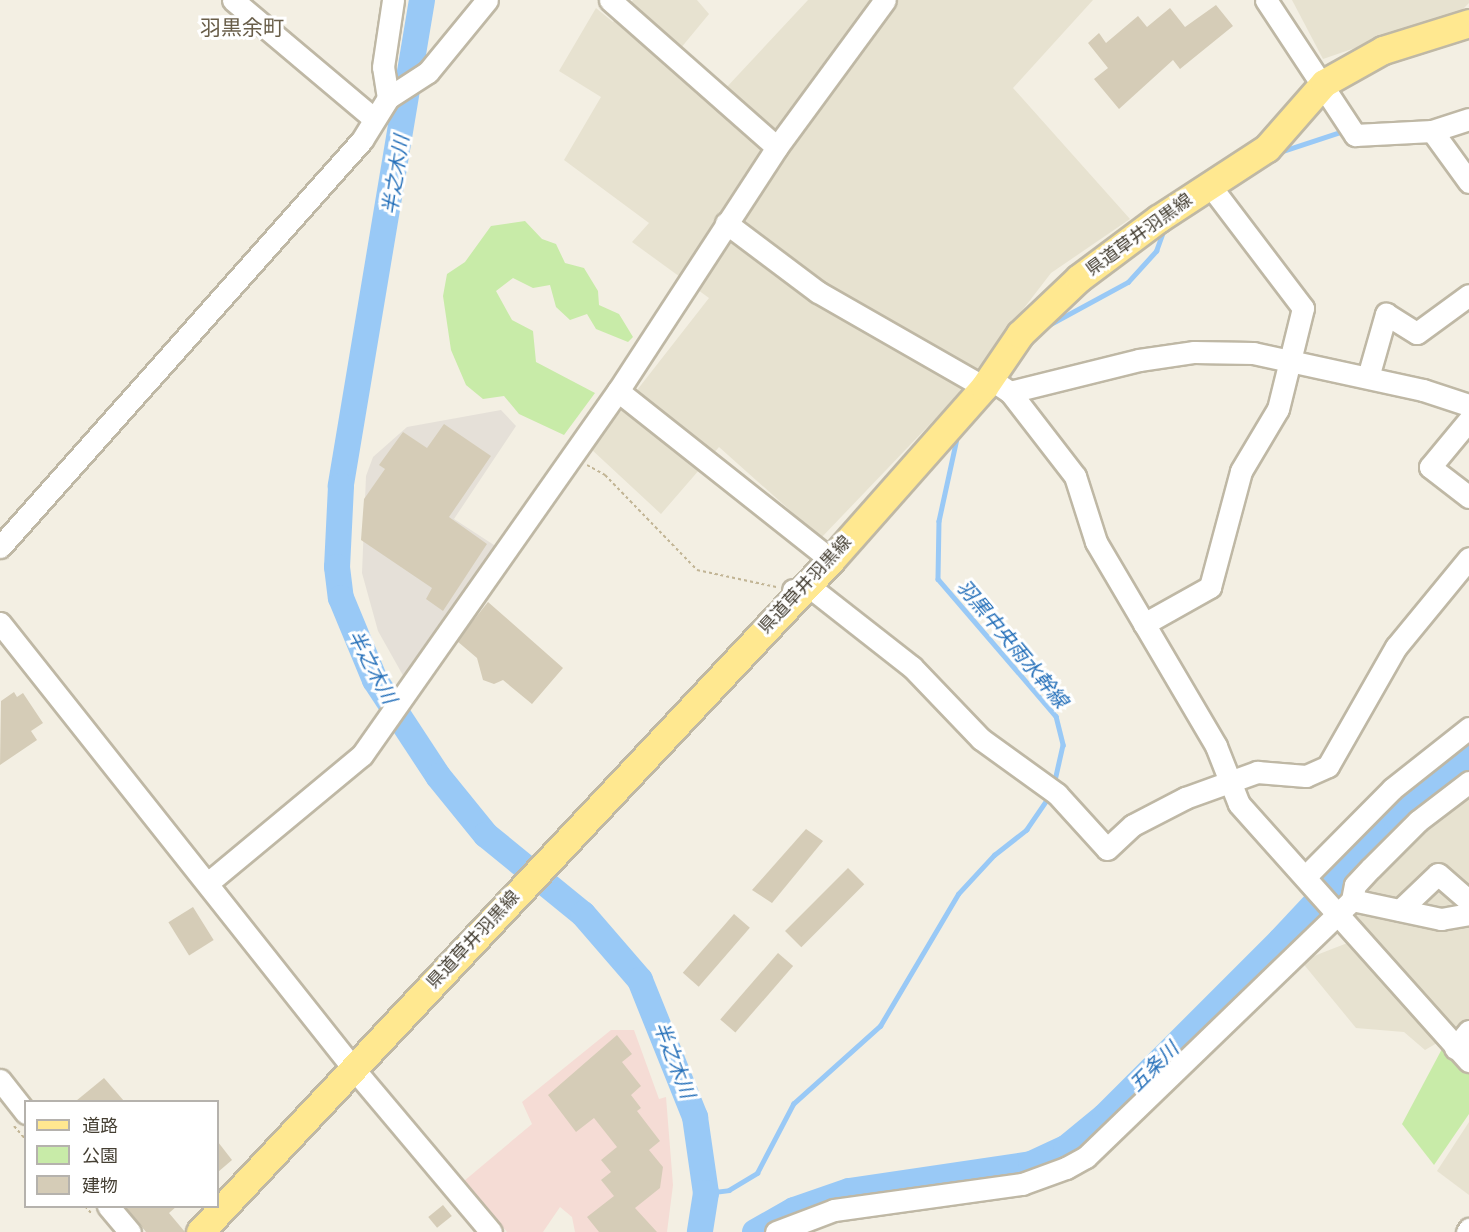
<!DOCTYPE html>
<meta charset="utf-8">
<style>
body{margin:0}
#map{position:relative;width:1469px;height:1232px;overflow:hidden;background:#f3efe3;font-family:Jost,"Noto Sans JP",sans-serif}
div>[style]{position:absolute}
.residential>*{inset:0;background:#e7e2d0}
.industrial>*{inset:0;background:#e5e0d8}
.medical>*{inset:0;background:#f5dcd5}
.green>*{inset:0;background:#c8eba8}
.stream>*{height:4.5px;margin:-2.25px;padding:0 2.25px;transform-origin:2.25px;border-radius:2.25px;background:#99c9f6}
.river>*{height:26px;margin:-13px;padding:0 13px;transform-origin:13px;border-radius:13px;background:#99c9f6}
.building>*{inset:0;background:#d5ccb7;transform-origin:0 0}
.path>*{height:2px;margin-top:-1px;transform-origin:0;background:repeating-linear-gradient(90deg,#c2b595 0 3px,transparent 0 6px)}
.roads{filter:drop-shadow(2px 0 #bfb8a5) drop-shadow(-2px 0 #bfb8a5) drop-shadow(0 2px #bfb8a5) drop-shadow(0 -2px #bfb8a5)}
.minor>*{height:21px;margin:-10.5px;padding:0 10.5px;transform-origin:10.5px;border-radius:10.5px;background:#fff}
.major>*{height:27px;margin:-13.5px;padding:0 13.5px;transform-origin:13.5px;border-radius:13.5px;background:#ffe890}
span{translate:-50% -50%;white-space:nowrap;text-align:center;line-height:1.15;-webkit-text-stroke:6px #fff;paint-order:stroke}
.street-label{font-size:18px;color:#453f33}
.water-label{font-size:20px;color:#246fb9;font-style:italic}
.quarter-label{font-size:21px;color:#695e49}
.legend{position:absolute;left:24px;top:1100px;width:195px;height:108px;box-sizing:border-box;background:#fff;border:2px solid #b5b2ad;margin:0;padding:8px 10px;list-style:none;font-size:18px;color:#453f33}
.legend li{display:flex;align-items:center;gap:12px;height:30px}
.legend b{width:30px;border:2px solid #b5b2ad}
</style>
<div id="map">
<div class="residential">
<i style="clip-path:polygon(633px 0,697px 0,709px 14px,666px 66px,710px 105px,808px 0,1093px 0,1013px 88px,1130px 219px,1051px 273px,955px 398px,821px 538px,719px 447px,661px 514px,591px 449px,709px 298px,632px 242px,649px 223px,564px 160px,601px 97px,559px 71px,596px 8px,613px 22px)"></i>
<i style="clip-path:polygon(1292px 0,1469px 0,1469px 3px,1460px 12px,1323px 59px)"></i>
<i style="clip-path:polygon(1469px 790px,1469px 1045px,1456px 1032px,1425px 1050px,1404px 1032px,1356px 1028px,1301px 961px,1350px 942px,1359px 887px)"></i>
<i style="clip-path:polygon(1469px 1122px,1469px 1195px,1437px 1171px)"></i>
</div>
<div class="industrial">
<i style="clip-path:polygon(501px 410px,516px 426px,454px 519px,497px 547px,405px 679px,378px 631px,362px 573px,366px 476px,373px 457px,407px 427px)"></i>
</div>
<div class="medical">
<i style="clip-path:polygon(611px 1030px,634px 1030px,659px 1099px,666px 1097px,673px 1185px,667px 1232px,575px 1232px,572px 1217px,560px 1207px,543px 1232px,507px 1232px,464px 1181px,532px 1124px,522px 1102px)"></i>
</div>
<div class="green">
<i style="clip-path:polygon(525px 221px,542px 239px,556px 244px,565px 263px,584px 268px,598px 291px,599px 305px,619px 314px,633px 337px,628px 342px,596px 329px,587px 314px,570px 320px,556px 307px,550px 285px,533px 288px,513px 278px,496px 291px,512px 320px,533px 331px,536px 362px,595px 393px,564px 435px,519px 414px,504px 396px,483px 399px,466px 385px,451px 350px,443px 296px,447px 274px,465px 262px,491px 226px)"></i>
<i style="clip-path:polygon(1443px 1047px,1469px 1073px,1469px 1114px,1434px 1165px,1402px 1124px)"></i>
</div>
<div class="stream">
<i style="left:1277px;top:153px;width:73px;rotate:-18.4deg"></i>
<i style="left:1045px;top:327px;width:94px;rotate:-28.5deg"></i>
<i style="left:1128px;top:282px;width:42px;rotate:-47.9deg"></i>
<i style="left:1156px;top:251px;width:27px;rotate:-70deg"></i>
<i style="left:958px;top:434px;width:89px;rotate:102.3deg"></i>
<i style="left:939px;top:521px;width:58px;rotate:91deg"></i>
<i style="left:938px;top:579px;width:181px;rotate:49.3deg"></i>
<i style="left:1056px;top:716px;width:30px;rotate:76deg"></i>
<i style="left:1063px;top:745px;width:41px;rotate:102.7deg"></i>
<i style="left:706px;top:1193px;width:23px;rotate:-7deg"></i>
<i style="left:729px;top:1190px;width:33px;rotate:-31deg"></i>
<i style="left:757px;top:1173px;width:78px;rotate:-62.4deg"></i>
<i style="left:793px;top:1104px;width:117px;rotate:-41.9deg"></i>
<i style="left:880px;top:1026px;width:153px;rotate:-59.4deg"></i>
<i style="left:958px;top:894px;width:53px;rotate:-47.3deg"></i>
<i style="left:994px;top:855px;width:41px;rotate:-38deg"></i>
<i style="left:1026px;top:830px;width:42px;rotate:-55.6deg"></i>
</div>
<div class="river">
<i style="left:422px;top:0;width:493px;rotate:99.5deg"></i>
<i style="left:341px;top:486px;width:81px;rotate:92.8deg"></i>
<i style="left:337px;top:567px;width:31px;rotate:83deg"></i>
<i style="left:341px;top:598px;width:89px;rotate:67.5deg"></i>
<i style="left:375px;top:680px;width:115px;rotate:56.7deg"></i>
<i style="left:438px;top:776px;width:76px;rotate:50.9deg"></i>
<i style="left:486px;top:835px;width:125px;rotate:39.2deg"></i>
<i style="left:583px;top:914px;width:87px;rotate:49.2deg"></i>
<i style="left:640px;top:980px;width:148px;rotate:68.1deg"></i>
<i style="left:695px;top:1117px;width:77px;rotate:81.8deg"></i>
<i style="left:706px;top:1193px;width:39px;rotate:99deg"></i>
<i style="left:755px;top:1232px;width:45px;rotate:-29.4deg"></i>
<i style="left:794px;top:1210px;width:58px;rotate:-19.1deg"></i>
<i style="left:849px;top:1191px;width:184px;rotate:-8.4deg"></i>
<i style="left:1031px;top:1164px;width:38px;rotate:-25deg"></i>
<i style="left:1066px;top:1148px;width:50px;rotate:-39.4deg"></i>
<i style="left:1105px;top:1116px;width:249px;rotate:-45deg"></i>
<i style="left:1281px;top:940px;width:167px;rotate:-46.9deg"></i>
<i style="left:1395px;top:818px;width:98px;rotate:-40.9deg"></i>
</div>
<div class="building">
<i style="clip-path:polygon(1216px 5px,1233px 26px,1180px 69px,1173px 60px,1119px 109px,1094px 79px,1108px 68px,1088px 43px,1099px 33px,1106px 43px,1138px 16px,1147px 27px,1170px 8px,1185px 27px)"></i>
<i style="clip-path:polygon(444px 424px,491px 456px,449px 517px,487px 544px,443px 611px,426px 599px,432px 588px,361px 540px,364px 499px,385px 469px,379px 465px,403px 432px,427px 448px)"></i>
<i style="clip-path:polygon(488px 602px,563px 668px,532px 704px,503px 680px,494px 684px,483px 680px,477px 658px,457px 641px)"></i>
<i style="clip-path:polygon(14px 692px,17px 697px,23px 693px,43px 723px,31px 731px,37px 740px,0 765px,1px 701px)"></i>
<i style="clip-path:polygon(806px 829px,823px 841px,772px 903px,752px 890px)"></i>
<i style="left:848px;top:868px;width:23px;height:89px;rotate:45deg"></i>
<i style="left:193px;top:907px;width:39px;height:29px;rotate:58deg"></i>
<i style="left:734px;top:914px;width:21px;height:78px;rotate:41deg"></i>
<i style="left:778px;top:953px;width:20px;height:88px;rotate:41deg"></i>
<i style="clip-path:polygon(617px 1035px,632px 1054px,622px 1062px,641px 1086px,631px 1095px,641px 1108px,637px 1111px,660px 1141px,649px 1150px,663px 1167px,660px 1188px,635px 1208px,657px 1232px,599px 1232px,587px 1217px,614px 1196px,601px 1180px,611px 1172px,601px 1160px,617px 1147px,594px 1118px,576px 1132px,548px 1095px)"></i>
<i style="clip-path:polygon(104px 1078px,124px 1101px,76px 1101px)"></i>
<i style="clip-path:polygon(218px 1142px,232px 1160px,218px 1172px)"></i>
<i style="left:443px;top:1205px;width:14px;height:19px;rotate:51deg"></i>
<i style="clip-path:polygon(125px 1206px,177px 1206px,169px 1213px,185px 1232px,146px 1232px)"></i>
</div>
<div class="path">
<i style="left:587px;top:465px;width:21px;rotate:29deg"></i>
<i style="left:605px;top:475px;width:132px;rotate:45.9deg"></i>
<i style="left:697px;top:570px;width:81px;rotate:12.1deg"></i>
<i style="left:14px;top:1126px;width:18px;rotate:49deg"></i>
<i style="left:85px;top:1206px;width:11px;rotate:49deg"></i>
</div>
<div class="roads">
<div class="minor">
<i style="left:233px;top:0;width:182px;rotate:40.1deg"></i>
<i style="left:610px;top:0;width:222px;rotate:41.4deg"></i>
<i style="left:1266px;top:0;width:162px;rotate:56.6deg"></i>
<i style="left:1355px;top:135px;width:77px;rotate:-3deg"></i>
<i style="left:1432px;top:131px;width:39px;rotate:-18deg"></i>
<i style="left:388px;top:98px;width:31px;rotate:-99deg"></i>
<i style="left:383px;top:67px;width:68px;rotate:-81.5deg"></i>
<i style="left:1432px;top:131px;width:63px;rotate:54deg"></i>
<i style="left:726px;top:223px;width:115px;rotate:36.9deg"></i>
<i style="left:818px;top:292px;width:191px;rotate:29.8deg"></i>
<i style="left:1368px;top:377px;width:66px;rotate:-74.1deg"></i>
<i style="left:1386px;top:314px;width:36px;rotate:32deg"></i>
<i style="left:1417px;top:333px;width:64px;rotate:-36.2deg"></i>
<i style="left:989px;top:378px;width:25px;rotate:34deg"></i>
<i style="left:1010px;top:392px;width:106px;rotate:52.3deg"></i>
<i style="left:1075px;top:476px;width:69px;rotate:72.3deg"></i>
<i style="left:1096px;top:542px;width:237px;rotate:59.5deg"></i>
<i style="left:1216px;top:746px;width:62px;rotate:68.4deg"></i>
<i style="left:1239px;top:804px;width:345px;rotate:48.2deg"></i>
<i style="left:618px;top:391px;width:272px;rotate:38.4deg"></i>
<i style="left:1010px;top:392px;width:133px;rotate:-13.9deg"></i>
<i style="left:1139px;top:360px;width:56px;rotate:-8.3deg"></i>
<i style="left:1194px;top:352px;width:59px;rotate:1deg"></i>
<i style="left:1253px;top:353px;width:174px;rotate:12.3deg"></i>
<i style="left:1423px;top:390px;width:48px;rotate:18.1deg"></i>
<i style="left:1469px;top:420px;width:61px;rotate:129.7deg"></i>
<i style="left:1430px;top:467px;width:49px;rotate:37.6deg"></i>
<i style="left:0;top:547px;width:545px;rotate:-48.35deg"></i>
<i style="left:362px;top:140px;width:49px;rotate:-58.2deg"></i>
<i style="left:388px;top:98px;width:48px;rotate:-33deg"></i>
<i style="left:428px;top:72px;width:93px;rotate:-50.7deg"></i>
<i style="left:793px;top:590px;width:22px;rotate:3deg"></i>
<i style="left:815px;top:591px;width:123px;rotate:38.1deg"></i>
<i style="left:912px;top:667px;width:100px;rotate:46.2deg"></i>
<i style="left:981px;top:739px;width:94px;rotate:35.9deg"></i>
<i style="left:1057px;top:794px;width:74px;rotate:47.7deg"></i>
<i style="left:1107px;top:849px;width:35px;rotate:-43deg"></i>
<i style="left:1133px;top:825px;width:59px;rotate:-27.4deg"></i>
<i style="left:1185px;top:798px;width:77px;rotate:-19.9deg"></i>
<i style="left:1257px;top:772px;width:49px;rotate:4.7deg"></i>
<i style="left:1306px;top:776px;width:24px;rotate:-24deg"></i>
<i style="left:1328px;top:766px;width:137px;rotate:-60.3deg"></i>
<i style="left:1396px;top:647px;width:115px;rotate:-50.6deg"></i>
<i style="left:0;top:623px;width:568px;rotate:51.58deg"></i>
<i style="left:353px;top:1068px;width:214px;rotate:49.9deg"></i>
<i style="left:1144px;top:624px;width:76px;rotate:-29.3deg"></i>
<i style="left:1210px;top:587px;width:120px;rotate:-75deg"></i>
<i style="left:1241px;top:471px;width:72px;rotate:-59.2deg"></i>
<i style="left:1278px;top:409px;width:104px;rotate:-76.1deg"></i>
<i style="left:1303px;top:308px;width:156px;rotate:-127.2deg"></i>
<i style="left:1306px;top:876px;width:122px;rotate:-45.3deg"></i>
<i style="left:1392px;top:789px;width:98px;rotate:-38.4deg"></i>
<i style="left:209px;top:882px;width:199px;rotate:-39.7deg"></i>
<i style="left:362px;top:755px;width:445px;rotate:-54.9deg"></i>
<i style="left:618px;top:391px;width:291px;rotate:-56.9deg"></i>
<i style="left:777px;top:147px;width:182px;rotate:-53.7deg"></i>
<i style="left:1352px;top:900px;width:15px;rotate:-79deg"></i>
<i style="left:1355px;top:885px;width:23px;rotate:-47deg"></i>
<i style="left:1371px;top:868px;width:66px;rotate:-45deg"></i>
<i style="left:1418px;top:821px;width:64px;rotate:-37.4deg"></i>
<i style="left:1400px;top:910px;width:52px;rotate:-43.5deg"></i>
<i style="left:1438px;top:874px;width:41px;rotate:41.1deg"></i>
<i style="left:1455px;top:1048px;width:22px;rotate:-51deg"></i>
<i style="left:0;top:1080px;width:42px;rotate:51.8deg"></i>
<i style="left:108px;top:1206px;width:34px;rotate:50deg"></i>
<i style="left:776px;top:1232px;width:62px;rotate:-20.8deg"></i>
<i style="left:834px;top:1210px;width:190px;rotate:-7.9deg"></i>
<i style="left:1022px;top:1184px;width:47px;rotate:-20deg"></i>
<i style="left:1066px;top:1168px;width:23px;rotate:-29deg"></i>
<i style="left:1086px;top:1157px;width:370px;rotate:-44deg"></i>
<i style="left:1352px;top:900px;width:91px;rotate:12.1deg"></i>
<i style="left:1441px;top:919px;width:28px;rotate:-10deg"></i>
<i style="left:1467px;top:1232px;width:4px;rotate:-56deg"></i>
</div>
<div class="major">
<i style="left:200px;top:1232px;width:922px;rotate:-46.8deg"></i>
<i style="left:831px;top:560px;width:231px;rotate:-48.5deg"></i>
<i style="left:984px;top:387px;width:64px;rotate:-55.8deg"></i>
<i style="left:1020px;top:334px;width:81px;rotate:-43.5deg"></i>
<i style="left:1079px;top:278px;width:99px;rotate:-36.8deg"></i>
<i style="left:1158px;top:219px;width:130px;rotate:-33.1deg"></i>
<i style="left:1267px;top:148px;width:86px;rotate:-48.8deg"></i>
<i style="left:1324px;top:83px;width:68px;rotate:-29.2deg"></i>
<i style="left:1383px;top:50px;width:90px;rotate:-17.4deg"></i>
</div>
</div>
<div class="street-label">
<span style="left:1139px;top:235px;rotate:-36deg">県道草井羽黒線</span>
<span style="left:805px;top:585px;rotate:-47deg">県道草井羽黒線</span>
<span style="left:473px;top:940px;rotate:-47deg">県道草井羽黒線</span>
</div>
<div class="water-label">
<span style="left:396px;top:175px;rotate:-81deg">半之木川</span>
<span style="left:1012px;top:644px;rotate:50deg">羽黒中央雨水幹線</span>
<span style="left:372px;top:667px;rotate:62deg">半之木川</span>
<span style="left:674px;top:1060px;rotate:69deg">半之木川</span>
<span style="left:1154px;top:1067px;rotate:-45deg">五条川</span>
</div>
<div class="quarter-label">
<span style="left:242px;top:28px">羽黒余町</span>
</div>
<ul class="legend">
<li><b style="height:8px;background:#ffe890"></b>道路</li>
<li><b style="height:16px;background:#c8eba8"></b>公園</li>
<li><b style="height:16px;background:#d5ccb7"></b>建物</li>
</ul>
</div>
